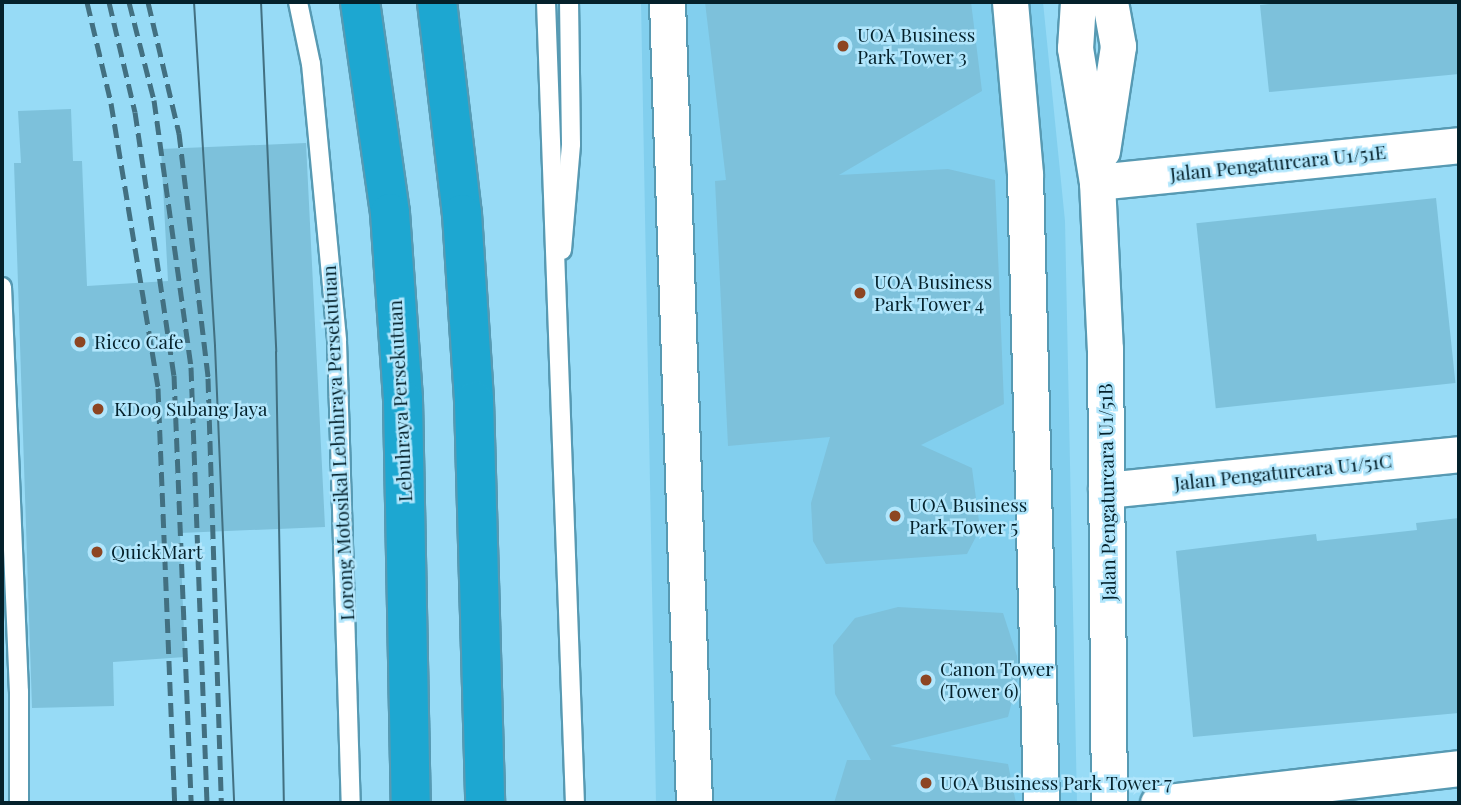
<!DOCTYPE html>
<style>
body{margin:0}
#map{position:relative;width:1461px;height:805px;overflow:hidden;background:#97dbf6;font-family:"Playfair Display",serif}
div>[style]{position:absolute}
.built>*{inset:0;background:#82cfee}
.building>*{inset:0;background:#7dc1db;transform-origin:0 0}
.roads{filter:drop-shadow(2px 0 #579ab3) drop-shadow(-2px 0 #579ab3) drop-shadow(0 2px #579ab3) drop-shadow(0 -2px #579ab3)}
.lane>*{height:18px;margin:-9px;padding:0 9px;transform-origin:9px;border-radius:9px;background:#fff}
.street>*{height:35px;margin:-17.5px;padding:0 17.5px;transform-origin:17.5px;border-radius:17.5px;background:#fff}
.highway>*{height:38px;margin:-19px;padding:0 19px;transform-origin:19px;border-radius:19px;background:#1da7d1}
.tram>*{height:2px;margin:-1px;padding:0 1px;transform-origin:1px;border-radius:1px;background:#427081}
.rail>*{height:5px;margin-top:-2.5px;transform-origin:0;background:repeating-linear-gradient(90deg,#427081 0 14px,transparent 0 21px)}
.dots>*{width:19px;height:19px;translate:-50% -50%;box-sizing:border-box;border:4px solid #b1e6fc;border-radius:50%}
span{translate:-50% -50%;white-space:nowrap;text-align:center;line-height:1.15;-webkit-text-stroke:5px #b1e6fc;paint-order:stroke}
.poi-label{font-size:19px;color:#04212b}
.left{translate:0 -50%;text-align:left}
.street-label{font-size:19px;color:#04212b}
.frame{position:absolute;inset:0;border:4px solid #04212b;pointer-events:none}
</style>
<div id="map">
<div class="built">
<i style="clip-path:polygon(641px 2px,1043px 2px,1065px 221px,1077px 803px,656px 803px)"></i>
</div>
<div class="building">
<i style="clip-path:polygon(705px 2px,971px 2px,982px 91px,839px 175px,948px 169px,995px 180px,1004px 404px,921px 445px,972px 468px,980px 529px,967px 554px,826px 564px,813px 541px,811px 503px,830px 437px,728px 446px,715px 181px,726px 180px)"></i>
<i style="clip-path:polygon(1290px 2px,1459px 2px,1459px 74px,1269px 92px,1260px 5px)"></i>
<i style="clip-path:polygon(71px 109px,73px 161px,82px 161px,87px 286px,168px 281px,161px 149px,306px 143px,325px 527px,180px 533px,185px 657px,113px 662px,114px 706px,32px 708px,14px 163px,21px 163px,18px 111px)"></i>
<i style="left:1436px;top:198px;width:186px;height:241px;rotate:84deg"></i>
<i style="clip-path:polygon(1459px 518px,1459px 713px,1193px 737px,1176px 551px,1316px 534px,1317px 541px,1417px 530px,1416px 523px)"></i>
<i style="clip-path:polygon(898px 607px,1003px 613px,1017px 656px,1018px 678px,1008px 717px,890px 746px,1008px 764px,1016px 803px,834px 803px,847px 760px,871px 760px,835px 694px,833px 645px,855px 618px)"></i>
</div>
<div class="roads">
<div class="lane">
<i style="left:298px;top:2px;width:63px;rotate:78.2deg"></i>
<i style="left:311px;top:64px;width:278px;rotate:84.6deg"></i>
<i style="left:337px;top:341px;width:462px;rotate:88.3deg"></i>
<i style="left:546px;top:2px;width:802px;rotate:87.93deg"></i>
<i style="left:562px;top:250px;width:106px;rotate:-85.1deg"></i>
<i style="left:571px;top:144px;width:142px;rotate:-90.8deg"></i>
<i style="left:2px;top:287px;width:405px;rotate:87.6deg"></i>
<i style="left:19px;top:692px;width:111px;rotate:90deg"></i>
</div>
<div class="street">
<i style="left:667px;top:2px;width:801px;rotate:88.07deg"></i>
<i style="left:1010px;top:2px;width:174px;rotate:85deg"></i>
<i style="left:1025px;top:175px;width:628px;rotate:88.54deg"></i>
<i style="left:1078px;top:2px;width:46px;rotate:93.7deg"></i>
<i style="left:1075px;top:48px;width:136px;rotate:80.7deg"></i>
<i style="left:1097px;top:182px;width:167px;rotate:87.3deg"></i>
<i style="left:1105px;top:349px;width:454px;rotate:89.5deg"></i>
<i style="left:1102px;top:151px;width:106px;rotate:-81.3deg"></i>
<i style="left:1118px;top:46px;width:45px;rotate:-100.3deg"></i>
<i style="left:1097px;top:182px;width:364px;rotate:-5.8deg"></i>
<i style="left:1106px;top:490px;width:355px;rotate:-5.8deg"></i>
<i style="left:1158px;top:803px;width:303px;rotate:-6.6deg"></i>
</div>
<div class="highway">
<i style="left:360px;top:2px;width:213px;rotate:81.9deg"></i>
<i style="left:390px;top:213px;width:187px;rotate:86deg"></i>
<i style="left:403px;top:400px;width:403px;rotate:88.9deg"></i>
<i style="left:437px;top:2px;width:213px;rotate:83.3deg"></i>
<i style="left:462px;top:214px;width:187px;rotate:86.3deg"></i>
<i style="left:474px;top:401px;width:402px;rotate:88.4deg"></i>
</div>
</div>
<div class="tram">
<i style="left:194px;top:2px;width:345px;rotate:86.5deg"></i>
<i style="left:215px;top:346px;width:457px;rotate:87.6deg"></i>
<i style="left:261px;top:2px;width:350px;rotate:87.5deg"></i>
<i style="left:276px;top:352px;width:451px;rotate:89deg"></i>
</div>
<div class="rail">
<i style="left:87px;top:2px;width:104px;rotate:76.6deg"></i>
<i style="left:111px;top:103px;width:289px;rotate:80.6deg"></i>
<i style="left:158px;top:388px;width:415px;rotate:87.7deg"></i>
<i style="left:109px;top:2px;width:113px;rotate:76.7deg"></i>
<i style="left:135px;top:112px;width:266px;rotate:81.6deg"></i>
<i style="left:174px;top:375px;width:428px;rotate:87.7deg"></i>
<i style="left:129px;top:2px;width:101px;rotate:75.7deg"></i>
<i style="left:154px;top:100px;width:270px;rotate:82.1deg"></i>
<i style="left:191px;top:367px;width:436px;rotate:87.9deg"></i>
<i style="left:148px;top:2px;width:135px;rotate:76.7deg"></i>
<i style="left:179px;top:133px;width:247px;rotate:83.2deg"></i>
<i style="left:208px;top:378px;width:425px;rotate:88.2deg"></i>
</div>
<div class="dots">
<i style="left:843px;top:46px;background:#8d4623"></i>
<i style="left:860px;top:293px;background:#8d4623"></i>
<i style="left:80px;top:342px;background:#8d4623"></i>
<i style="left:98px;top:409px;background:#8d4623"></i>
<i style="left:895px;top:516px;background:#8d4623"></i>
<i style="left:97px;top:552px;background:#8d4623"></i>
<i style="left:926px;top:680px;background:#8d4623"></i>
<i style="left:926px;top:783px;background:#8d4623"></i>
</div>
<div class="poi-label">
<span class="left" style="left:857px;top:46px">UOA Business<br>Park Tower 3</span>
<span class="left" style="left:874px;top:293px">UOA Business<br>Park Tower 4</span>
<span class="left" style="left:94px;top:342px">Ricco Cafe</span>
<span class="left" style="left:114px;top:409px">KD09 Subang Jaya</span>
<span class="left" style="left:909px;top:516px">UOA Business<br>Park Tower 5</span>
<span class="left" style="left:111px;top:552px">QuickMart</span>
<span class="left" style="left:940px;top:680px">Canon Tower<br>(Tower 6)</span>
<span class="left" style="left:940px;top:783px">UOA Business Park Tower 7</span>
</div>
<div class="street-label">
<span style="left:1278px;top:163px;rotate:-6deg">Jalan Pengaturcara U1/51E</span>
<span style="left:400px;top:401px;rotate:-93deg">Lebuhraya Persekutuan</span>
<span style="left:338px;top:443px;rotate:-93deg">Lorong Motosikal Lebuhraya Persekutuan</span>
<span style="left:1283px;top:472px;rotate:-6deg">Jalan Pengaturcara U1/51C</span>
<span style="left:1107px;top:492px;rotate:-91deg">Jalan Pengaturcara U1/51B</span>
</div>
<div class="frame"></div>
</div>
